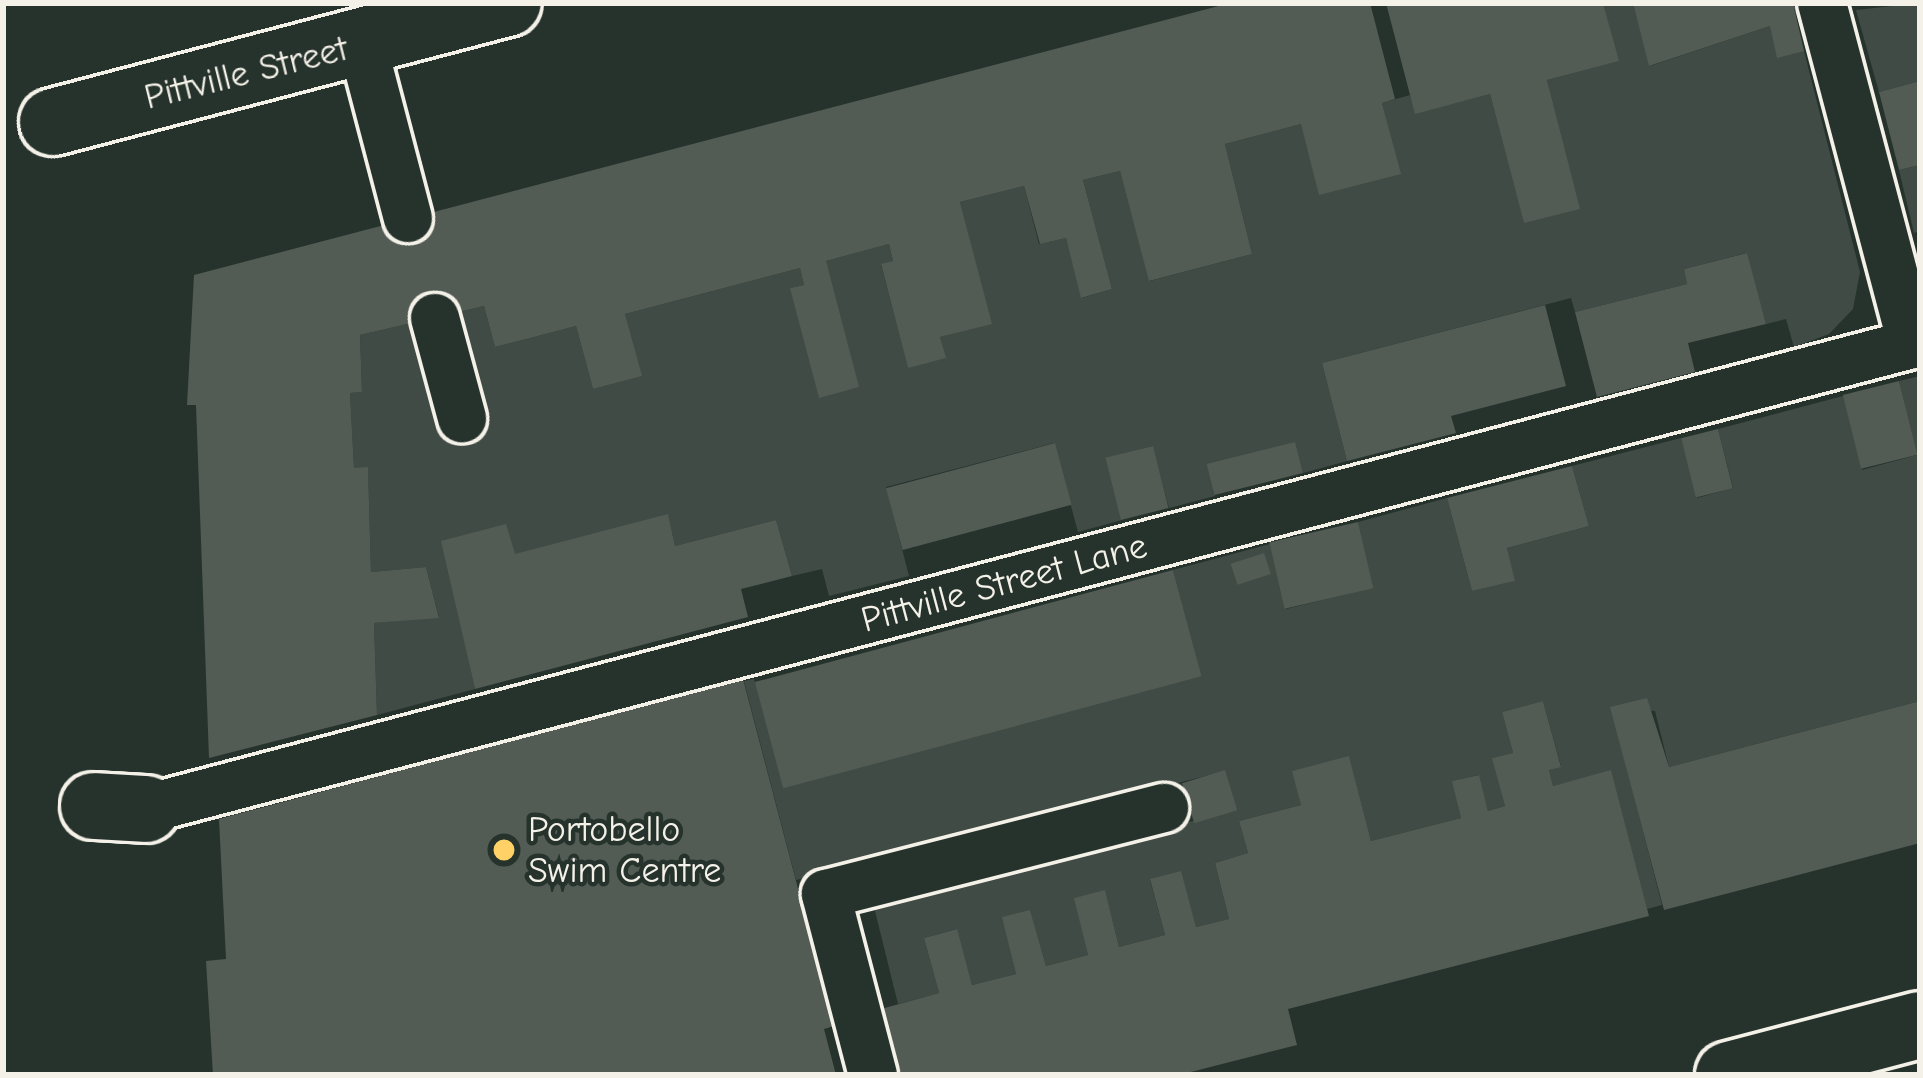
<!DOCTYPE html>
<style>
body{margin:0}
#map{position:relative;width:1923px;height:1078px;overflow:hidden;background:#26332d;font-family:"Comic Neue",sans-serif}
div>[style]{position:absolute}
.green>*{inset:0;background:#414b45}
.building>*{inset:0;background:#525c55;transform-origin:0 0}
.roads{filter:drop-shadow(3px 0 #f4f1e8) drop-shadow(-3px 0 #f4f1e8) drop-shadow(0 3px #f4f1e8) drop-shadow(0 -3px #f4f1e8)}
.lane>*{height:48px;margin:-24px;padding:0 24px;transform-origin:24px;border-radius:24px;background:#26332d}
.street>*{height:66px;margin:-33px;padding:0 33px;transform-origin:33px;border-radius:33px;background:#26332d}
.dots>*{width:33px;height:33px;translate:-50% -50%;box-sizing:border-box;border:6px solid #26332d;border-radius:50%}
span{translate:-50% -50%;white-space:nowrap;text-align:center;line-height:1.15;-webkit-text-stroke:9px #26332d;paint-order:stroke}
.street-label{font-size:36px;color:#f4f1e8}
.poi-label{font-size:36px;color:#f4f1e8}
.left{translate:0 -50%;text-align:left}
.frame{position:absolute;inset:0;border:6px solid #f4f1e8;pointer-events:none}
</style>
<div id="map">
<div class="green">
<i style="clip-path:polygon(1603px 3px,1633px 3px,1650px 66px,1770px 26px,1804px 51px,1860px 272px,1853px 309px,1829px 334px,1794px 347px,1786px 319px,1766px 324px,1746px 253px,1684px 269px,1687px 284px,1575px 312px,1571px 298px,1322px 363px,1347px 461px,1303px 473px,1208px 465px,1215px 496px,1169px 508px,1152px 446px,1106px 459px,1122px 520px,1078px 532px,1054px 443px,886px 487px,909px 576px,829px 596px,822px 569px,792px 576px,776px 520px,675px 546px,668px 515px,449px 572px,475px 689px,377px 715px,374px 623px,439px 617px,426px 567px,371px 572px,368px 468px,354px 468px,350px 393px,362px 392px,360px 335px,484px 306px,495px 347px,576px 326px,593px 389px,641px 376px,625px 314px,800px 268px,804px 285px,791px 288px,819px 397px,826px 261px,889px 244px,893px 261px,881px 265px,908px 367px,945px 358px,940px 337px,991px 323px,960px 202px,1024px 186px,1039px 244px,1066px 238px,1082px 298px,1112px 289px,1083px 180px,1120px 171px,1150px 281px,1252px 254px,1225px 144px,1301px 124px,1400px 173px,1382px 103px,1410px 95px,1416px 113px,1490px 94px,1524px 222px,1579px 209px,1547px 80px,1618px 61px)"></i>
<i style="clip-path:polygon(1920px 3px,1920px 81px,1879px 92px,1856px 10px)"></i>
<i style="clip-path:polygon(1920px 165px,1920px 231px,1914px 233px,1899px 170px)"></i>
<i style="clip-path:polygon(1920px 376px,1920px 701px,1669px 767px,1655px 711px,1611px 707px,1662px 905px,1647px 909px,1611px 771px,1553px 786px,1549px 770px,1561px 766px,1543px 701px,1502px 712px,1513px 753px,1493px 758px,1505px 806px,1488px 811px,1478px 775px,1453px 781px,1461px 818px,1371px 841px,1349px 757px,1293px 771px,1301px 805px,1239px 821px,1248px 853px,1215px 863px,1229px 919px,1196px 927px,1180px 872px,1150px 880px,1165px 935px,1119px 947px,1105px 891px,1075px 898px,1088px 955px,1046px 966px,1030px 911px,1003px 917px,1016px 974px,972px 985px,956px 929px,924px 938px,939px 993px,898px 1004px,873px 903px,1236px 810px,1225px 771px,796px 880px,744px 681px,754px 679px,784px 786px,1201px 676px,1173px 570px,1270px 544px,1286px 609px,1372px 588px,1358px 522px,1447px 498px,1472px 591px,1514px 581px,1507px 548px,1589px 526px,1572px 466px,1681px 438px,1697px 498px,1733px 488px,1718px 429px,1843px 396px,1862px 470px,1917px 455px,1899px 381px)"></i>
</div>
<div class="building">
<i style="clip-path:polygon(1230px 3px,1370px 3px,1395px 99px,1382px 103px,1401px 174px,1319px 195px,1301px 124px,1225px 144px,1252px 254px,1149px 281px,1120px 171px,1083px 180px,1112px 289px,1081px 298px,1066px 238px,1040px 244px,1024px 186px,960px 202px,992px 324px,940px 337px,946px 358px,908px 368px,881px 264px,893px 261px,889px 244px,826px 261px,859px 387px,819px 398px,790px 288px,804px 285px,800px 268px,625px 314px,642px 376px,593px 389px,576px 326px,495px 347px,484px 306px,360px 335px,362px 392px,350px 393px,354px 468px,368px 467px,371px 572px,426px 567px,439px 618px,374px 623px,377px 715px,209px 758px,196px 405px,187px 405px,194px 275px)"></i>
<i style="clip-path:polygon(1386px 3px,1603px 3px,1619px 61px,1547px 80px,1580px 209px,1524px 223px,1490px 94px,1415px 114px)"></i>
<i style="clip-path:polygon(1633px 3px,1793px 3px,1804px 51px,1777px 58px,1770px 26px,1649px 66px)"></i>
<i style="clip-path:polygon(1920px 81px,1920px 165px,1899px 170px,1879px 92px)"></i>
<i style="clip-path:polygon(1747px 253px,1766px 324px,1688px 343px,1695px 372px,1597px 397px,1575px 312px,1687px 284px,1684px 269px)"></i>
<i style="clip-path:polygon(1545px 305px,1566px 386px,1451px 416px,1456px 433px,1347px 461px,1322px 363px)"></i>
<i style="left:1899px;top:381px;width:76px;height:58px;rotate:76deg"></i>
<i style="left:1718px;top:429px;width:61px;height:38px;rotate:76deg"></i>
<i style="left:1295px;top:442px;width:32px;height:91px;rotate:76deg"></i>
<i style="left:1055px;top:443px;width:64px;height:175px;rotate:75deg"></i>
<i style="left:1153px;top:446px;width:64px;height:49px;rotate:76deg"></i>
<i style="clip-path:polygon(1572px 466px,1589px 526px,1507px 548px,1515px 581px,1472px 591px,1447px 498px)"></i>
<i style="clip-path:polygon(668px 514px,675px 546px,776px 520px,792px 576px,741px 589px,748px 617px,475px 689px,441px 541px,506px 524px,515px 554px)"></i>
<i style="left:1358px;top:522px;width:68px;height:91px;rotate:77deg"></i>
<i style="left:1264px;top:553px;width:22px;height:35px;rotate:72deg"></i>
<i style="left:1173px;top:570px;width:110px;height:433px;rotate:75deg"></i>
<i style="clip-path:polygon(743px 679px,834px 1026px,824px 1029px,836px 1075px,213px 1075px,206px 961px,226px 959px,219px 819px)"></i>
<i style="clip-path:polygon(1647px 698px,1669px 767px,1920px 701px,1920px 843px,1664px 910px,1610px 707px)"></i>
<i style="clip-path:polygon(1543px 701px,1561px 767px,1549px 770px,1553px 786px,1611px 770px,1649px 916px,1288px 1009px,1297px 1045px,1179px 1075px,898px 1075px,881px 1009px,939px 993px,924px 938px,957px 929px,972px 985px,1016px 974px,1002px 917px,1030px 910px,1046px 966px,1088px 955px,1074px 898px,1105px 890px,1119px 947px,1165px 935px,1150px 879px,1181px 871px,1196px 927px,1229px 919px,1215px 863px,1248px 853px,1239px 821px,1301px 805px,1292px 771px,1349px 756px,1371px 841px,1461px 818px,1452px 781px,1479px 775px,1488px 811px,1505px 806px,1492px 758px,1513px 753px,1502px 712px)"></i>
<i style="left:1225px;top:770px;width:42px;height:45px;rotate:73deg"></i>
</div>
<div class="roads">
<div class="lane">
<i style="left:1822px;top:3px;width:353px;rotate:75.2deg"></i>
<i style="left:362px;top:43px;width:181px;rotate:75.3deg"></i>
<i style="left:435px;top:318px;width:104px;rotate:74.9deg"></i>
<i style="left:146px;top:809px;width:1834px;rotate:-14.75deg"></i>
<i style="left:873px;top:1075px;width:187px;rotate:-104.6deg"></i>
<i style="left:826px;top:894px;width:349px;rotate:-14.3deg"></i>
</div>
<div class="street">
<i style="left:53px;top:122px;width:470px;rotate:-14.7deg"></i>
<i style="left:94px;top:806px;width:52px;rotate:3.3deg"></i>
<i style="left:1729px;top:1075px;width:197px;rotate:-14.7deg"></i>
</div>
</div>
<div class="dots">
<i style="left:504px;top:850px;background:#ffd166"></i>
</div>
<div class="street-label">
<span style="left:246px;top:73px;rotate:-14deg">Pittville Street</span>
<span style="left:1004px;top:583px;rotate:-15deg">Pittville Street Lane</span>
</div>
<div class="poi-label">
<span class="left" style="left:528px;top:850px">Portobello<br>Swim Centre</span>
</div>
<div class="frame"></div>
</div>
